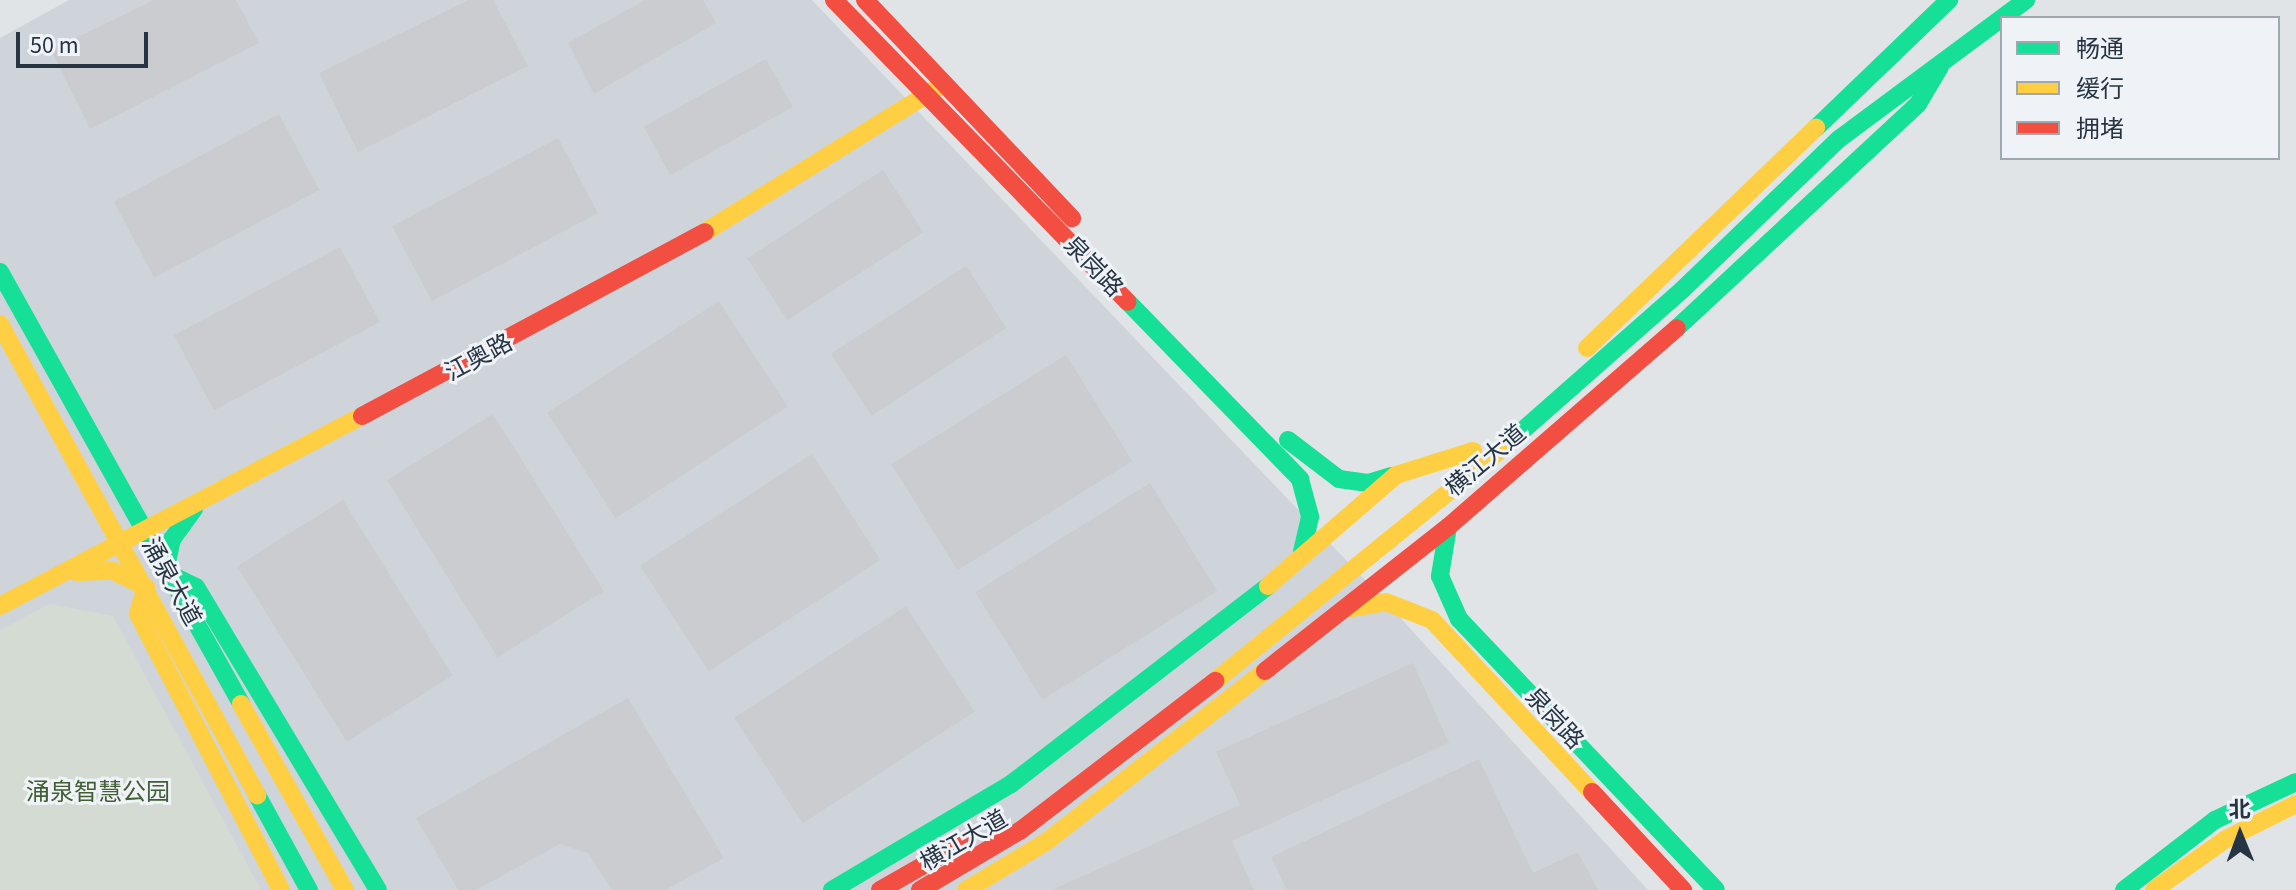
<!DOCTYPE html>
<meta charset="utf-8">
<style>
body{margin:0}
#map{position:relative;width:2296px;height:890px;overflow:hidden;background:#e1e4e7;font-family:"Source Sans 3","Noto Sans SC",sans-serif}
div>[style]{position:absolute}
.built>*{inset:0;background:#cfd4db}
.green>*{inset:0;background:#d3dbd2}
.building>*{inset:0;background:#cacccf;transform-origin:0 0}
.fast>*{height:18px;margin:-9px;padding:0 9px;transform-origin:9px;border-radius:9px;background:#16e098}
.slow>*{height:18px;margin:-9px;padding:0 9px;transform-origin:9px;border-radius:9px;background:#ffcf43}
.jam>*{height:18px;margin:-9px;padding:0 9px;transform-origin:9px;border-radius:9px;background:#f24e42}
span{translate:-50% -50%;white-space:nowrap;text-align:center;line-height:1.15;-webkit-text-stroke:6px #eff3f7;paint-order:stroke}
.street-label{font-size:24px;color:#273442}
.park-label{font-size:24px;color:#415e34}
.legend{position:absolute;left:2000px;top:16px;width:280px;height:144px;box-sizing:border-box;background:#eff3f7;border:2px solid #9fa7af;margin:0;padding:10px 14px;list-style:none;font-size:24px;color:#273442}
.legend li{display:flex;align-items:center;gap:16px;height:40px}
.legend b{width:40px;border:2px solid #9fa7af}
.north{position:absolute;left:2200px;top:794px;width:80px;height:80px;-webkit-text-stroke:6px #eff3f7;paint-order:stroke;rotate:359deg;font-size:22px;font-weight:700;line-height:32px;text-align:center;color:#273442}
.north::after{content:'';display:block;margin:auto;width:28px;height:36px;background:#273442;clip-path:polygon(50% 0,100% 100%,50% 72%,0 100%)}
.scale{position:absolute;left:16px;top:32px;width:132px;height:36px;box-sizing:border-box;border:4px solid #273442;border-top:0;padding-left:10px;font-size:24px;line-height:28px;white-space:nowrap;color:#273442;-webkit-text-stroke:6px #eff3f7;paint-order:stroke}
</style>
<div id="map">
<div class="built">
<i style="clip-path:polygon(69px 0,812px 0,1386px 602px,1648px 890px,0 890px,0 38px)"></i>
</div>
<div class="green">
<i style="clip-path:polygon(50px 604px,113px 616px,261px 890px,0 890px,0 630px)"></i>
</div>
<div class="building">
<i style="clip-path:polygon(154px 0,236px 0,259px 43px,90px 129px,51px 50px)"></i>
<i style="clip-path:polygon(469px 0,493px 0,528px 66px,358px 152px,319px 73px)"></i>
<i style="clip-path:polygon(645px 0,703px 0,716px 23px,594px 94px,568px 43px)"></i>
<i style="left:766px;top:59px;width:55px;height:140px;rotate:61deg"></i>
<i style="left:279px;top:114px;width:86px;height:187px;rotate:62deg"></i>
<i style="left:558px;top:138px;width:85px;height:188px;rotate:62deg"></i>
<i style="left:883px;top:170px;width:74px;height:162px;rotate:57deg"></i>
<i style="left:340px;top:247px;width:85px;height:188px;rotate:62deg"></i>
<i style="left:966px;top:266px;width:74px;height:161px;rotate:57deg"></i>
<i style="left:719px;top:301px;width:126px;height:205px;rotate:57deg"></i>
<i style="left:1066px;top:355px;width:125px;height:206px;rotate:58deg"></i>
<i style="left:493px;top:414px;width:209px;height:125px;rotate:58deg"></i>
<i style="left:812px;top:454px;width:126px;height:205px;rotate:57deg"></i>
<i style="left:1150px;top:483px;width:127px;height:206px;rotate:58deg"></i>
<i style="left:343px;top:500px;width:207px;height:125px;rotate:58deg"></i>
<i style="left:906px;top:606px;width:126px;height:205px;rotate:57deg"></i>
<i style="clip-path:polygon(1413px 663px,1449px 743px,1232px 841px,1254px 890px,1052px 890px,1240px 805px,1216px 752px)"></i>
<i style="clip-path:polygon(628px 698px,724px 858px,665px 890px,612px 890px,588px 853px,560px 844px,476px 890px,458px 890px,416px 818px)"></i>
<i style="clip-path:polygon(1479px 759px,1533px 873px,1578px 852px,1598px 890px,1287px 890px,1271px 857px)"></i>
</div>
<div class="fast">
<i style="left:1816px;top:128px;width:185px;rotate:-43.9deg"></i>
<i style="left:0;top:272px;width:495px;rotate:60.8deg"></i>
<i style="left:1128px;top:302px;width:247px;rotate:45.8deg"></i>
<i style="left:1300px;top:479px;width:39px;rotate:75deg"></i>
<i style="left:1310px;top:517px;width:35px;rotate:103deg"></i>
<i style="left:1677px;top:328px;width:329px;rotate:-42.9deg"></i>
<i style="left:1918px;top:104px;width:43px;rotate:-59.3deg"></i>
<i style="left:1288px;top:440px;width:64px;rotate:37.4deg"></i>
<i style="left:1339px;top:479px;width:29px;rotate:8deg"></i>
<i style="left:1368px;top:483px;width:24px;rotate:-17deg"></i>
<i style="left:1504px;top:447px;width:237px;rotate:-41.4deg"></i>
<i style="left:1682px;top:290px;width:218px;rotate:-43.9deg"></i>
<i style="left:1839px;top:139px;width:233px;rotate:-36.6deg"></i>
<i style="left:194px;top:509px;width:37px;rotate:126deg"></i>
<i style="left:172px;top:539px;width:34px;rotate:102deg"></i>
<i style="left:165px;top:572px;width:34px;rotate:26deg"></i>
<i style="left:196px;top:587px;width:353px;rotate:59deg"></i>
<i style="left:1448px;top:527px;width:50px;rotate:99.3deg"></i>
<i style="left:1440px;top:576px;width:47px;rotate:66.2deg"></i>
<i style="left:1459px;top:619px;width:373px;rotate:46.5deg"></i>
<i style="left:257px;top:795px;width:108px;rotate:61.3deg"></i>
<i style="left:832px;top:890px;width:208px;rotate:-30.6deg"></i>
<i style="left:1011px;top:784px;width:324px;rotate:-37.6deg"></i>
<i style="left:2124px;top:890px;width:115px;rotate:-37.6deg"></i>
<i style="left:2215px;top:820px;width:89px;rotate:-25.1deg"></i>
</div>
<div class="slow">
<i style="left:705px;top:232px;width:281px;rotate:-31.8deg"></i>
<i style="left:0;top:324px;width:537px;rotate:61.38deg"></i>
<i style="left:1587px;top:348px;width:318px;rotate:-43.9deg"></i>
<i style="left:76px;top:572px;width:37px;rotate:-2deg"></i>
<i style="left:113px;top:571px;width:37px;rotate:26deg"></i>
<i style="left:146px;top:587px;width:28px;rotate:107deg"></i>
<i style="left:138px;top:614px;width:311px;rotate:62.6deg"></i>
<i style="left:1268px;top:586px;width:169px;rotate:-40.9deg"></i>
<i style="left:1396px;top:475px;width:81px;rotate:-17.3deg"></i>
<i style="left:0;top:606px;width:409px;rotate:-27.7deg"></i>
<i style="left:1350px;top:608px;width:36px;rotate:-9deg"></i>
<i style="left:1386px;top:602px;width:49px;rotate:21.4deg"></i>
<i style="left:1432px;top:620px;width:235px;rotate:47.1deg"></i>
<i style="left:1215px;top:681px;width:372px;rotate:-39deg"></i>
<i style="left:241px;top:704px;width:213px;rotate:60.8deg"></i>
<i style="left:966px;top:890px;width:93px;rotate:-31deg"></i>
<i style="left:1046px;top:842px;width:278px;rotate:-38deg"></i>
<i style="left:2154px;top:890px;width:88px;rotate:-35.3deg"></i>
<i style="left:2226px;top:839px;width:78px;rotate:-26.6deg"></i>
</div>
<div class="jam">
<i style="left:834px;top:0;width:421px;rotate:45.8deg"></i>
<i style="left:865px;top:0;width:301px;rotate:46.5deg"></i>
<i style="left:362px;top:416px;width:389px;rotate:-28.2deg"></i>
<i style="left:1265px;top:671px;width:233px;rotate:-38.2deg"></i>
<i style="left:1448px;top:527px;width:303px;rotate:-41deg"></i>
<i style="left:1592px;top:792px;width:134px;rotate:47.1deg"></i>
<i style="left:880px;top:890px;width:99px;rotate:-29.7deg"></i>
<i style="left:920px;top:890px;width:117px;rotate:-30.7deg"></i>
<i style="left:1021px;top:830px;width:245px;rotate:-37.5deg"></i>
</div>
<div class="street-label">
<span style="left:1093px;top:267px;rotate:46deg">泉岗路</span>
<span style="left:479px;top:358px;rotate:-28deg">江奥路</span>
<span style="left:1486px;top:461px;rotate:-40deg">横江大道</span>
<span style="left:171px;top:582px;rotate:61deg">涌泉大道</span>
<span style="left:1554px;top:719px;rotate:47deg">泉岗路</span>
<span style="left:964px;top:841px;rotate:-30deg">横江大道</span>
</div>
<div class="park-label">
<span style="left:98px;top:793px">涌泉智慧公园</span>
</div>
<ul class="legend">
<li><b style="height:10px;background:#16e098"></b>畅通</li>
<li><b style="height:10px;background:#ffcf43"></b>缓行</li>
<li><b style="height:10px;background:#f24e42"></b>拥堵</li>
</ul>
<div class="north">北</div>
<div class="scale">50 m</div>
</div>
